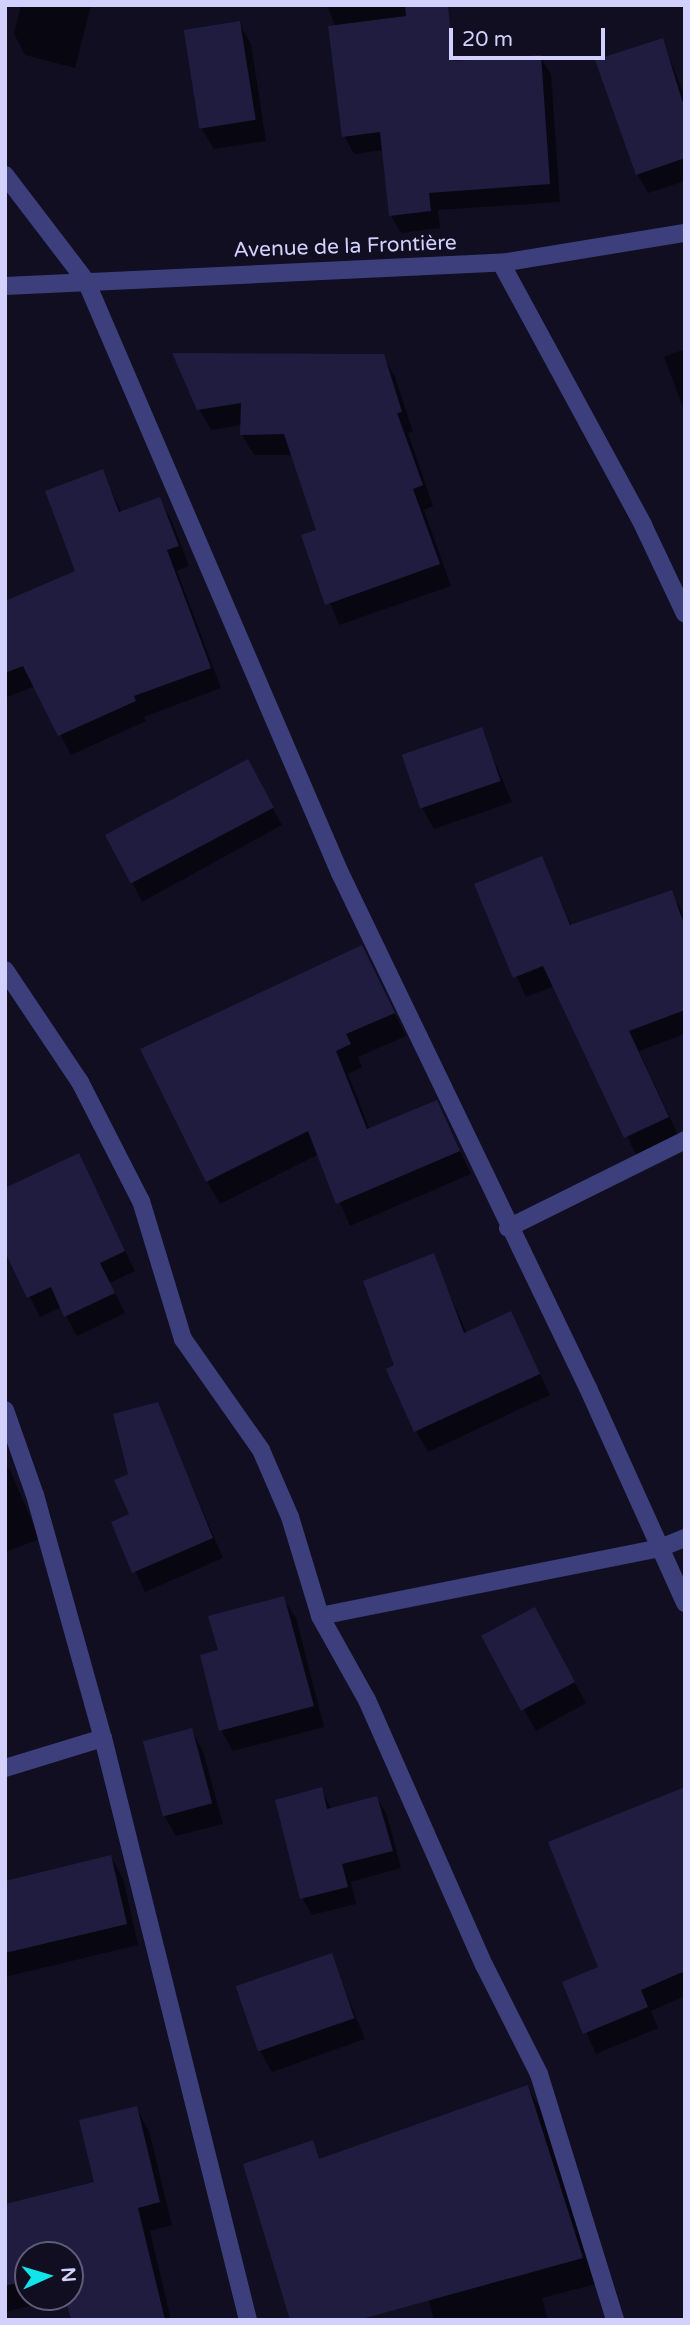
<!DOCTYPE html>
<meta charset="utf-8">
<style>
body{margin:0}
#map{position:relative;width:690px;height:2325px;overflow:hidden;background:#100e20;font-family:"Varela Round",sans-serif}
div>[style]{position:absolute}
.shadow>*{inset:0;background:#0007}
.building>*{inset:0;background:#201c40;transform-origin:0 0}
.minor>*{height:18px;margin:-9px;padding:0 9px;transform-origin:9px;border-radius:9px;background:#3c3f7c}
span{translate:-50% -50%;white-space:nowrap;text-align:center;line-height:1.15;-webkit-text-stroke:5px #100e20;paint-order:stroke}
.street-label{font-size:21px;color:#d2d0fc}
.frame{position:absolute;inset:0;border:7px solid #d2d0fc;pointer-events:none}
.north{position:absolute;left:14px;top:2241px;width:70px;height:70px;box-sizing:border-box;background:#100e20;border:2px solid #5e5c78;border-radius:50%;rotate:86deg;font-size:19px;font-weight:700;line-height:28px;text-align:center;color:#d2d0fc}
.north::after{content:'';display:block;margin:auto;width:24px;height:32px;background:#0fe5ea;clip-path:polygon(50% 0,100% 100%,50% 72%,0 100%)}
.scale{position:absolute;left:449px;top:28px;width:156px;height:32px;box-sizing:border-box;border:4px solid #d2d0fc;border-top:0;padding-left:9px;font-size:21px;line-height:24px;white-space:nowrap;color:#d2d0fc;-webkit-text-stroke:5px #100e20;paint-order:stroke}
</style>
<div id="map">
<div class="shadow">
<i style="clip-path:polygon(21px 5px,91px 5px,75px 68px,25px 55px,14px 34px)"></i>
<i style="clip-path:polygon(327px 5px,407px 5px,407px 24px,340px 39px)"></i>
<i style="clip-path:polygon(239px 23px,251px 44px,266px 141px,214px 149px,201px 128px)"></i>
<i style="clip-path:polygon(662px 40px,685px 97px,685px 181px,648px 193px,637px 174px)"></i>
<i style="clip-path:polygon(540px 56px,551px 74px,560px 202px,438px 210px,440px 228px,401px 233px,391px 216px,383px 150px,354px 154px,344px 136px)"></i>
<i style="clip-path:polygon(685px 349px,685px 413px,664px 357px)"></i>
<i style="clip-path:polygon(383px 356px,395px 377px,413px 432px,408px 433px,433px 506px,424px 510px,451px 586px,339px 625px,303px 536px,318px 531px,292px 455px,254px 455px,242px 435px,242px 425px,211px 430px,199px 409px)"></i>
<i style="clip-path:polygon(102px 471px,122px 513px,159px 499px,171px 519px,189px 566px,177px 571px,221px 688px,144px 717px,146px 721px,71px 755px,35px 686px,5px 698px,5px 603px,77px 572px)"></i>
<i style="clip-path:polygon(481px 730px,512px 802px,434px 829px,422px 808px)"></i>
<i style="clip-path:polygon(257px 779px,282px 825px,142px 902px,110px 838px)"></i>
<i style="clip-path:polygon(541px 859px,572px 926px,671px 892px,685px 917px,685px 1034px,639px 1051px,679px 1137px,637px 1157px,555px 986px,526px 997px,476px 885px)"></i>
<i style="clip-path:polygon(361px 947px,406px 1036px,358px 1057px,362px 1067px,348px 1074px,370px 1130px,436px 1102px,471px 1174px,350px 1226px,319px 1154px,220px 1204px,207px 1181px)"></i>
<i style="clip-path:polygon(78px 1155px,135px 1271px,110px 1283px,125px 1313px,77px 1336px,61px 1307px,40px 1317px,5px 1248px)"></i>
<i style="clip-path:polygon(433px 1256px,467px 1334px,511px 1313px,550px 1395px,428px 1452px,416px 1431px,397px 1366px)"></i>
<i style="clip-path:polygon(157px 1404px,223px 1558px,145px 1592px,113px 1523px,131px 1515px,130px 1475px)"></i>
<i style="clip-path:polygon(9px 1468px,40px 1539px,5px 1552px,5px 1470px)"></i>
<i style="clip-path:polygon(283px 1598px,296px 1618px,324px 1727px,233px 1751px,221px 1730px,220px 1652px)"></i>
<i style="clip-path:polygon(546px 1631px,586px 1703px,536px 1731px,484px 1638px)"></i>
<i style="clip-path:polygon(191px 1730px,203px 1751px,223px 1824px,176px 1836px,164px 1815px)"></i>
<i style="clip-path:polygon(321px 1789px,332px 1810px,377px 1798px,387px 1815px,401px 1868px,351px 1882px,356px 1904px,312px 1915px,302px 1898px)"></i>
<i style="clip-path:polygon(685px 1789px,685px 1996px,651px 2011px,658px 2028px,596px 2054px,564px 1983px,600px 1968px)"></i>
<i style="clip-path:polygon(111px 1857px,123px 1878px,138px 1945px,5px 1977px,5px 1882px)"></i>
<i style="clip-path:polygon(331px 1956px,365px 2039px,272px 2072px,260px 2051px)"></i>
<i style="clip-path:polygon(528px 2087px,542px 2112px,596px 2284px,542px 2298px,548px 2320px,434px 2320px,383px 2138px)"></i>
<i style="clip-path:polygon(136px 2108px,149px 2131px,172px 2225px,150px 2231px,171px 2320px,72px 2320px,67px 2297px,70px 2255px,28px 2255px,28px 2297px,66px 2297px,5px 2312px,5px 2206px,96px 2183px)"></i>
</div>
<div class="building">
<i style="clip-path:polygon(405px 5px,448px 5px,453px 61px,541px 55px,550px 184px,429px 193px,431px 211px,389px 216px,380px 132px,342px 137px,328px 26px,406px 16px)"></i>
<i style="left:240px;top:21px;width:100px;height:57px;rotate:81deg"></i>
<i style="clip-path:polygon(663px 38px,685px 110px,685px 158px,636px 175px,595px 60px)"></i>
<i style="clip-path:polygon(172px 353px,384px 354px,402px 412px,397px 413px,423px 485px,413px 489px,440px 564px,325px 605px,301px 535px,316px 530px,284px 434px,240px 435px,241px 403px,197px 410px)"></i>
<i style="clip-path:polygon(103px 469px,119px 512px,160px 497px,179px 546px,167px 550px,211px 668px,134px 696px,136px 701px,58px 736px,23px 666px,5px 673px,5px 601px,75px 571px,45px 491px)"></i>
<i style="left:482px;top:727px;width:57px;height:85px;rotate:71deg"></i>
<i style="left:248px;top:759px;width:55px;height:162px;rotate:62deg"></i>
<i style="clip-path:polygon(542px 856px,570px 925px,672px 890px,685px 927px,685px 1010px,629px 1031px,669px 1117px,624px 1138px,543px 966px,513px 978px,474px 884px)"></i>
<i style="clip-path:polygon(362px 945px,395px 1013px,346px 1034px,351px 1044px,336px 1051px,367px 1129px,437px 1100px,460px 1151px,336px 1204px,308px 1131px,206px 1182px,140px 1049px)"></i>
<i style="clip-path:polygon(79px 1153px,125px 1251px,100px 1263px,115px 1293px,64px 1317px,51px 1287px,27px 1298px,5px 1252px,5px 1188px)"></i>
<i style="clip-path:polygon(434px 1253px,464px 1333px,511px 1311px,540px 1374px,414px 1432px,386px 1369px,394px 1365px,363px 1281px)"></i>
<i style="clip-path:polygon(158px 1402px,213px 1538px,132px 1573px,111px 1522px,129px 1514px,114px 1480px,128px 1474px,113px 1414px)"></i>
<i style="clip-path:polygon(284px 1596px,314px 1706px,219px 1731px,200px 1655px,218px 1650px,208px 1616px)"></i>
<i style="left:535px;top:1607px;width:85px;height:61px;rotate:62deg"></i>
<i style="left:192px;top:1728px;width:78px;height:51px;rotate:75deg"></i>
<i style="clip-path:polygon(322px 1787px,327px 1809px,377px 1796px,393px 1851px,342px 1864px,348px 1887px,300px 1899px,275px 1800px)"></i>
<i style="clip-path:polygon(685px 1787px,685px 1971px,641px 1990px,648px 2007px,583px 2034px,562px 1982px,598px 1967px,548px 1842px)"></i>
<i style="clip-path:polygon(111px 1855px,127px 1924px,5px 1953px,5px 1881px)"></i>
<i style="left:332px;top:1953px;width:69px;height:102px;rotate:71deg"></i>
<i style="clip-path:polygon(528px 2085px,583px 2258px,358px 2320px,290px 2320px,243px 2164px,313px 2140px,319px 2159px)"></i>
<i style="clip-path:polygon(137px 2106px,160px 2202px,138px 2208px,165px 2320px,71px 2320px,65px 2297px,70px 2297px,70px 2255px,28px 2255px,28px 2280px,5px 2286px,5px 2204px,94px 2182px,79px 2120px)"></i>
</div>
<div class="minor">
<i style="left:5px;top:175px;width:133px;rotate:52.6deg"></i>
<i style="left:86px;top:281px;width:644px;rotate:66.78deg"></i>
<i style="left:340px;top:873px;width:572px;rotate:64.29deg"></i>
<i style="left:588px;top:1388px;width:236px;rotate:65.7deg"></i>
<i style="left:501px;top:263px;width:298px;rotate:61.5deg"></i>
<i style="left:643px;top:525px;width:98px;rotate:64.7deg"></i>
<i style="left:5px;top:286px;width:497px;rotate:-2.7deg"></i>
<i style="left:501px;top:263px;width:186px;rotate:-9.3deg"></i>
<i style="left:5px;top:970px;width:135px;rotate:56.2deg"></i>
<i style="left:80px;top:1082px;width:134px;rotate:62.9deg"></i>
<i style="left:141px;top:1201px;width:144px;rotate:73.1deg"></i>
<i style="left:183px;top:1339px;width:136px;rotate:54.9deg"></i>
<i style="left:261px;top:1450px;width:73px;rotate:66.6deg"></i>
<i style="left:290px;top:1517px;width:103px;rotate:73.1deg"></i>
<i style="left:320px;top:1616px;width:96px;rotate:60.8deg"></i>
<i style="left:367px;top:1700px;width:290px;rotate:66.2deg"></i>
<i style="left:484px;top:1965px;width:122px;rotate:63.2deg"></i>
<i style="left:539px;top:2074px;width:257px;rotate:72.8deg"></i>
<i style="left:508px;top:1228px;width:198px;rotate:-26.4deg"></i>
<i style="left:5px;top:1410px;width:90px;rotate:70.6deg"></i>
<i style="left:35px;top:1495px;width:252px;rotate:74.4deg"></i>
<i style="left:103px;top:1738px;width:102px;rotate:163deg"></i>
<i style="left:320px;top:1616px;width:347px;rotate:-11.3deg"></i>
<i style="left:660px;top:1548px;width:27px;rotate:-22deg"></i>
<i style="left:103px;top:1738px;width:600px;rotate:76.01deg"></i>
</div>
<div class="street-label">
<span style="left:345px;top:247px;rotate:-2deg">Avenue de la Frontière</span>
</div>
<div class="frame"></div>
<div class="north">N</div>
<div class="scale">20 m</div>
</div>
